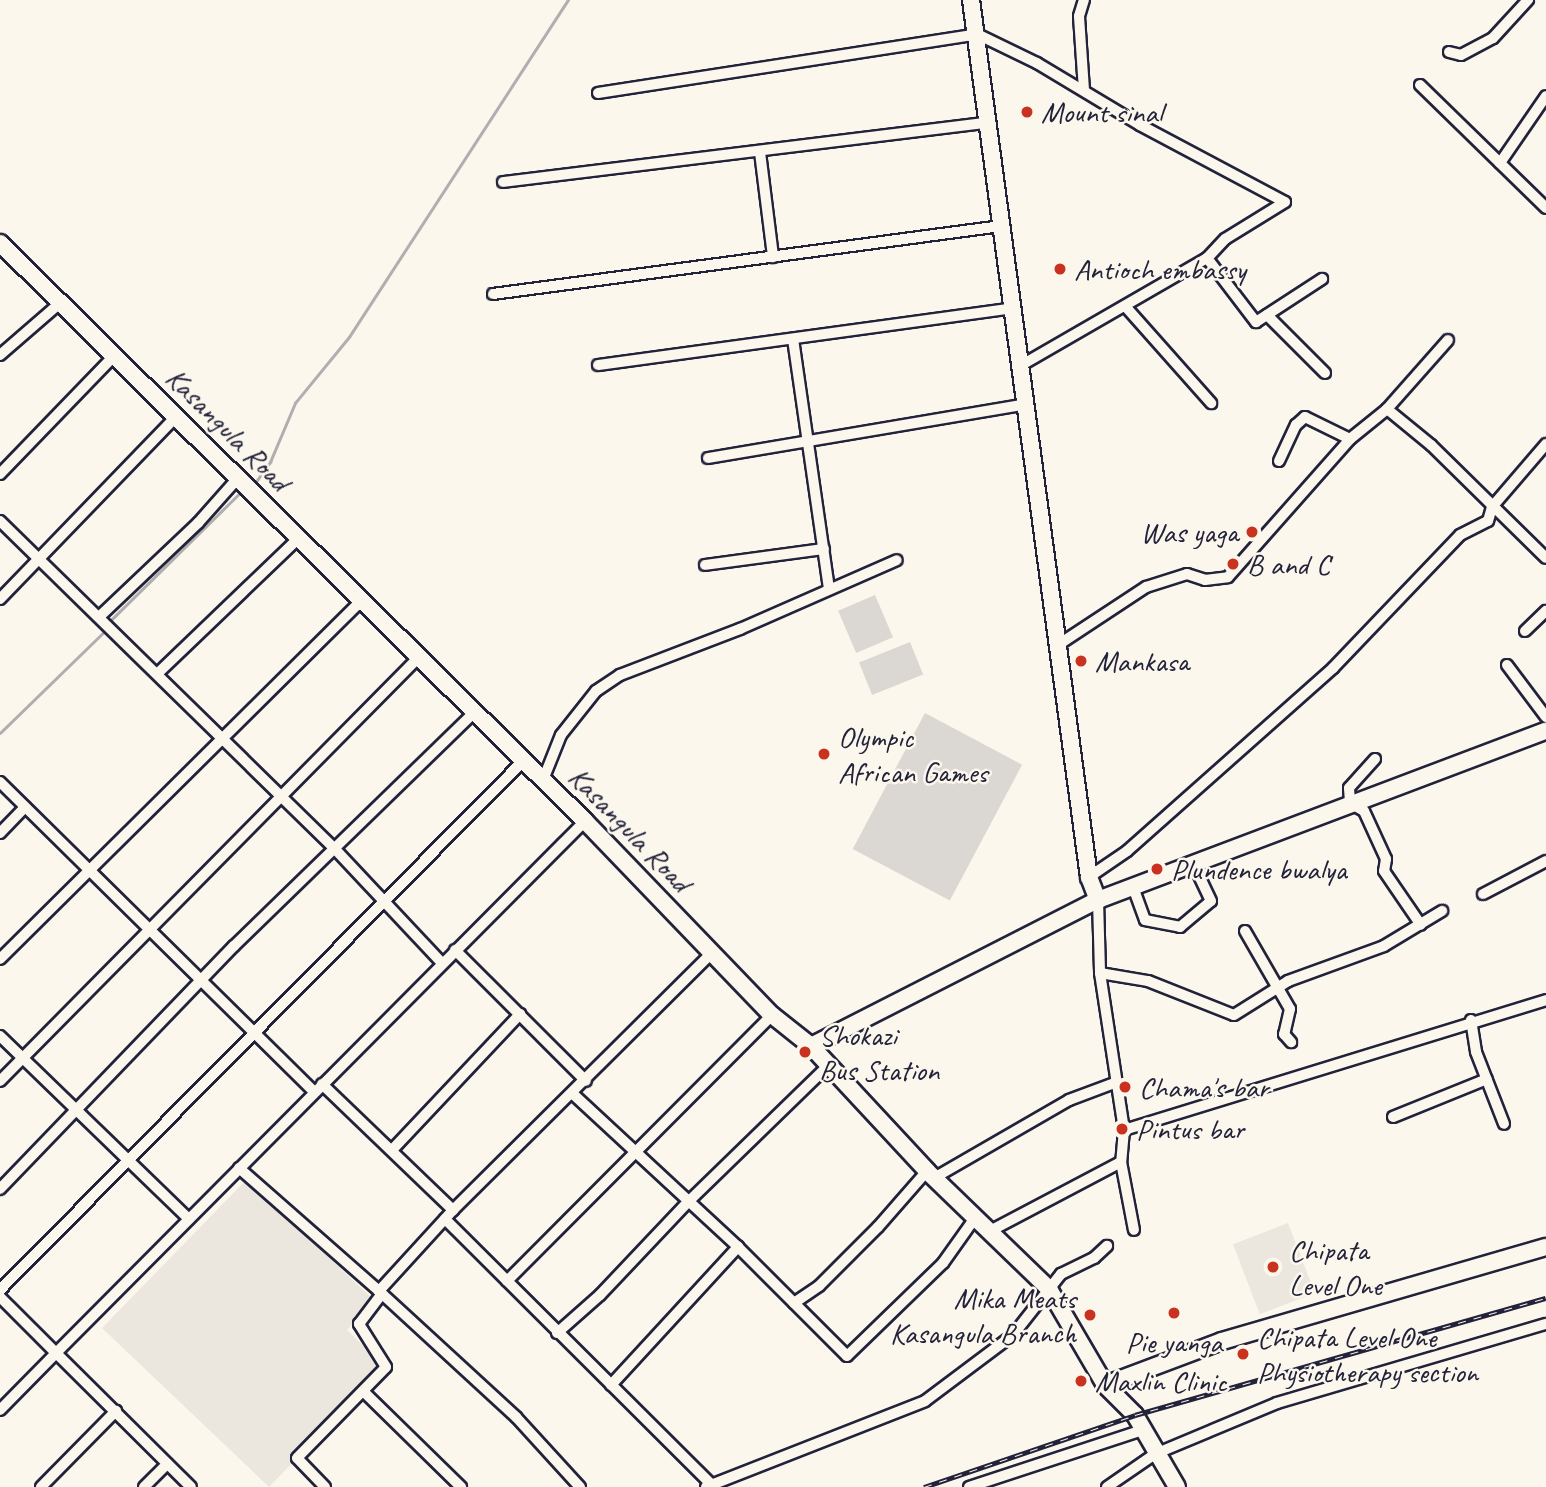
<!DOCTYPE html>
<style>
body{margin:0}
#map{position:relative;width:1546px;height:1487px;overflow:hidden;background:#fbf7ec;font-family:Caveat,sans-serif}
div>[style]{position:absolute}
.built>*{inset:0;background:#ebe7df;transform-origin:0 0}
.green>*{inset:0;background:#dbd8d3;transform-origin:0 0}
.stream>*{height:2.5px;margin:-1.25px;padding:0 1.25px;transform-origin:1.25px;border-radius:1.25px;background:#b1aeb0}
.roads{filter:drop-shadow(2px 0 #22223b) drop-shadow(-2px 0 #22223b) drop-shadow(0 2px #22223b) drop-shadow(0 -2px #22223b)}
.street>*{height:10px;margin:-5px;padding:0 5px;transform-origin:5px;border-radius:5px;background:#fbf7ec}
.secondary>*{height:16px;margin:-8px;padding:0 8px;transform-origin:8px;border-radius:8px;background:#fbf7ec}
.rail>*{height:5px;margin-top:-2.5px;transform-origin:0;background:repeating-linear-gradient(90deg,#fbf7ec 0 8px,#22223b 0 16px);box-sizing:border-box;border-block:2px solid #22223b}
.dots>*{width:19px;height:19px;translate:-50% -50%;box-sizing:border-box;border:4px solid #fbf7ec;border-radius:50%}
span{translate:-50% -50%;white-space:nowrap;text-align:center;line-height:1.15;-webkit-text-stroke:5px #fbf7ec;paint-order:stroke}
.poi-label{font-size:30px;color:#22223b}
.left{translate:0 -50%;text-align:left}
.right{translate:-100% -50%;text-align:right}
.street-label{font-size:30px;color:#22223b}
</style>
<div id="map">
<div class="built">
<i style="clip-path:polygon(246px 1180px,374px 1300px,347px 1330px,386px 1367px,269px 1487px,102px 1328px)"></i>
<i style="left:1288px;top:1223px;width:75px;height:59px;rotate:69deg"></i>
</div>
<div class="green">
<i style="left:875px;top:595px;width:46px;height:40px;rotate:67deg"></i>
<i style="left:910px;top:642px;width:35px;height:55px;rotate:68deg"></i>
<i style="left:925px;top:713px;width:110px;height:154px;rotate:28deg"></i>
</div>
<div class="stream">
<i style="left:255px;top:483px;width:26px;rotate:-54deg"></i>
<i style="left:270px;top:462px;width:64px;rotate:-67deg"></i>
<i style="left:295px;top:403px;width:85px;rotate:-50.7deg"></i>
<i style="left:349px;top:337px;width:402px;rotate:-57deg"></i>
<i style="left:111px;top:620px;width:181px;rotate:-44.6deg"></i>
<i style="left:0;top:733px;width:146px;rotate:-44.2deg"></i>
</div>
<div class="roads">
<div class="street">
<i style="left:1449px;top:52px;width:12px;rotate:14deg"></i>
<i style="left:1461px;top:55px;width:36px;rotate:-28deg"></i>
<i style="left:1493px;top:38px;width:52px;rotate:-47.4deg"></i>
<i style="left:1420px;top:85px;width:176px;rotate:44.3deg"></i>
<i style="left:1084px;top:90px;width:74px;rotate:-93.9deg"></i>
<i style="left:1079px;top:16px;width:17px;rotate:-73deg"></i>
<i style="left:598px;top:93px;width:384px;rotate:-8.8deg"></i>
<i style="left:977px;top:34px;width:67px;rotate:25.8deg"></i>
<i style="left:1037px;top:63px;width:120px;rotate:31deg"></i>
<i style="left:1140px;top:125px;width:164px;rotate:28deg"></i>
<i style="left:1285px;top:202px;width:70px;rotate:148.3deg"></i>
<i style="left:1225px;top:239px;width:26px;rotate:133deg"></i>
<i style="left:1207px;top:258px;width:216px;rotate:150deg"></i>
<i style="left:760px;top:152px;width:106px;rotate:82.9deg"></i>
<i style="left:1500px;top:163px;width:81px;rotate:-55.5deg"></i>
<i style="left:503px;top:182px;width:488px;rotate:-7deg"></i>
<i style="left:1207px;top:258px;width:81px;rotate:52.6deg"></i>
<i style="left:1256px;top:322px;width:79px;rotate:-33.1deg"></i>
<i style="left:493px;top:294px;width:513px;rotate:-7.62deg"></i>
<i style="left:1125px;top:306px;width:130px;rotate:48.4deg"></i>
<i style="left:1267px;top:315px;width:82px;rotate:45deg"></i>
<i style="left:793px;top:339px;width:252px;rotate:81.8deg"></i>
<i style="left:0;top:355px;width:79px;rotate:-40.9deg"></i>
<i style="left:598px;top:365px;width:418px;rotate:-7.8deg"></i>
<i style="left:1387px;top:409px;width:92px;rotate:-48.5deg"></i>
<i style="left:708px;top:458px;width:319px;rotate:-9.6deg"></i>
<i style="left:1279px;top:461px;width:40px;rotate:-65deg"></i>
<i style="left:1296px;top:425px;width:12px;rotate:-42deg"></i>
<i style="left:1305px;top:417px;width:50px;rotate:26.1deg"></i>
<i style="left:0;top:474px;width:164px;rotate:-46deg"></i>
<i style="left:0;top:521px;width:467px;rotate:44.4deg"></i>
<i style="left:334px;top:848px;width:158px;rotate:46.8deg"></i>
<i style="left:705px;top:565px;width:120px;rotate:-7.7deg"></i>
<i style="left:0;top:599px;width:253px;rotate:-46deg"></i>
<i style="left:99px;top:617px;width:137px;rotate:-43.5deg"></i>
<i style="left:198px;top:523px;width:60px;rotate:-48.4deg"></i>
<i style="left:1525px;top:631px;width:29px;rotate:-44deg"></i>
<i style="left:1061px;top:643px;width:102px;rotate:-33.4deg"></i>
<i style="left:1146px;top:587px;width:43px;rotate:-17.6deg"></i>
<i style="left:1187px;top:574px;width:19px;rotate:18deg"></i>
<i style="left:1205px;top:580px;width:23px;rotate:-7deg"></i>
<i style="left:1228px;top:577px;width:184px;rotate:-48.5deg"></i>
<i style="left:1350px;top:439px;width:48px;rotate:-39deg"></i>
<i style="left:1387px;top:409px;width:57px;rotate:39.3deg"></i>
<i style="left:1431px;top:445px;width:161px;rotate:44.5deg"></i>
<i style="left:1507px;top:665px;width:65px;rotate:53.1deg"></i>
<i style="left:157px;top:674px;width:197px;rotate:-43.8deg"></i>
<i style="left:1375px;top:759px;width:39px;rotate:132deg"></i>
<i style="left:1349px;top:788px;width:15px;rotate:86deg"></i>
<i style="left:1350px;top:803px;width:16px;rotate:30deg"></i>
<i style="left:1364px;top:811px;width:53px;rotate:65.4deg"></i>
<i style="left:1386px;top:859px;width:12px;rotate:99deg"></i>
<i style="left:1384px;top:871px;width:65px;rotate:55.6deg"></i>
<i style="left:543px;top:780px;width:48px;rotate:-68.2deg"></i>
<i style="left:561px;top:735px;width:56px;rotate:-51.5deg"></i>
<i style="left:596px;top:691px;width:29px;rotate:-34deg"></i>
<i style="left:620px;top:675px;width:129px;rotate:-21deg"></i>
<i style="left:740px;top:629px;width:171px;rotate:-23.7deg"></i>
<i style="left:0;top:782px;width:441px;rotate:44.6deg"></i>
<i style="left:0;top:833px;width:36px;rotate:-46deg"></i>
<i style="left:1089px;top:877px;width:46px;rotate:-34.4deg"></i>
<i style="left:1127px;top:851px;width:276px;rotate:-41.6deg"></i>
<i style="left:1333px;top:668px;width:184px;rotate:-46.3deg"></i>
<i style="left:1460px;top:535px;width:31px;rotate:-27deg"></i>
<i style="left:1488px;top:521px;width:15px;rotate:-74deg"></i>
<i style="left:1492px;top:507px;width:83px;rotate:-49.4deg"></i>
<i style="left:1133px;top:887px;width:35px;rotate:70deg"></i>
<i style="left:1145px;top:920px;width:36px;rotate:11deg"></i>
<i style="left:1180px;top:927px;width:40px;rotate:-40deg"></i>
<i style="left:1211px;top:901px;width:42px;rotate:-115.3deg"></i>
<i style="left:1483px;top:894px;width:71px;rotate:-27.6deg"></i>
<i style="left:1098px;top:900px;width:73px;rotate:88.4deg"></i>
<i style="left:1100px;top:973px;width:159px;rotate:81.3deg"></i>
<i style="left:1124px;top:1130px;width:442px;rotate:-17.1deg"></i>
<i style="left:1245px;top:931px;width:90px;rotate:60deg"></i>
<i style="left:1290px;top:1009px;width:26px;rotate:103deg"></i>
<i style="left:1284px;top:1034px;width:11px;rotate:49deg"></i>
<i style="left:455px;top:950px;width:185px;rotate:45deg"></i>
<i style="left:0;top:959px;width:510px;rotate:-44.76deg"></i>
<i style="left:1100px;top:973px;width:49px;rotate:9.5deg"></i>
<i style="left:1148px;top:981px;width:92px;rotate:21.6deg"></i>
<i style="left:1234px;top:1015px;width:64px;rotate:-32.2deg"></i>
<i style="left:1288px;top:981px;width:102px;rotate:-20deg"></i>
<i style="left:1384px;top:946px;width:68px;rotate:-31.1deg"></i>
<i style="left:1471px;top:1020px;width:32px;rotate:81deg"></i>
<i style="left:1476px;top:1052px;width:77px;rotate:68.7deg"></i>
<i style="left:0;top:1036px;width:263px;rotate:44.1deg"></i>
<i style="left:0;top:1081px;width:596px;rotate:-45.34deg"></i>
<i style="left:322px;top:1084px;width:182px;rotate:43.9deg"></i>
<i style="left:453px;top:1210px;width:365px;rotate:-44.8deg"></i>
<i style="left:573px;top:1094px;width:225px;rotate:42.8deg"></i>
<i style="left:738px;top:1247px;width:154px;rotate:45deg"></i>
<i style="left:847px;top:1356px;width:134px;rotate:-44.1deg"></i>
<i style="left:943px;top:1263px;width:55px;rotate:-54.6deg"></i>
<i style="left:1393px;top:1117px;width:101px;rotate:-22deg"></i>
<i style="left:1124px;top:1130px;width:32px;rotate:95deg"></i>
<i style="left:1121px;top:1162px;width:69px;rotate:79.2deg"></i>
<i style="left:392px;top:1150px;width:187px;rotate:-46.7deg"></i>
<i style="left:239px;top:1168px;width:186px;rotate:41.3deg"></i>
<i style="left:934px;top:1178px;width:156px;rotate:-30deg"></i>
<i style="left:1069px;top:1100px;width:51px;rotate:-20.6deg"></i>
<i style="left:0;top:1189px;width:337px;rotate:-46.1deg"></i>
<i style="left:234px;top:946px;width:336px;rotate:-44.2deg"></i>
<i style="left:453px;top:1210px;width:110px;rotate:132.4deg"></i>
<i style="left:379px;top:1291px;width:186px;rotate:42.6deg"></i>
<i style="left:516px;top:1417px;width:95px;rotate:47.6deg"></i>
<i style="left:445px;top:1219px;width:377px;rotate:44.9deg"></i>
<i style="left:990px;top:1231px;width:148px;rotate:-27.8deg"></i>
<i style="left:507px;top:1281px;width:375px;rotate:-45.1deg"></i>
<i style="left:0;top:1290px;width:745px;rotate:-45.33deg"></i>
<i style="left:0;top:1297px;width:79px;rotate:45deg"></i>
<i style="left:56px;top:1353px;width:750px;rotate:-45.16deg"></i>
<i style="left:794px;top:1303px;width:30px;rotate:-34deg"></i>
<i style="left:819px;top:1286px;width:83px;rotate:-45deg"></i>
<i style="left:878px;top:1227px;width:74px;rotate:-48.8deg"></i>
<i style="left:557px;top:1333px;width:57px;rotate:-41.5deg"></i>
<i style="left:600px;top:1295px;width:129px;rotate:-46.6deg"></i>
<i style="left:689px;top:1201px;width:194px;rotate:-44.2deg"></i>
<i style="left:611px;top:1385px;width:188px;rotate:-47.4deg"></i>
<i style="left:364px;top:1392px;width:136px;rotate:44.4deg"></i>
<i style="left:0;top:1410px;width:80px;rotate:-45.5deg"></i>
<i style="left:56px;top:1353px;width:190px;rotate:44.8deg"></i>
<i style="left:41px;top:1487px;width:107px;rotate:-45.4deg"></i>
<i style="left:144px;top:1487px;width:33px;rotate:-45deg"></i>
<i style="left:325px;top:1487px;width:40px;rotate:-134deg"></i>
<i style="left:297px;top:1458px;width:127px;rotate:-45.6deg"></i>
<i style="left:386px;top:1367px;width:51px;rotate:-122.1deg"></i>
<i style="left:359px;top:1324px;width:38px;rotate:-53deg"></i>
<i style="left:706px;top:1487px;width:235px;rotate:-21.4deg"></i>
<i style="left:925px;top:1401px;width:110px;rotate:-36.9deg"></i>
<i style="left:1013px;top:1335px;width:78px;rotate:-51.8deg"></i>
<i style="left:1061px;top:1274px;width:37px;rotate:-26deg"></i>
<i style="left:1094px;top:1258px;width:18px;rotate:-43deg"></i>
<i style="left:969px;top:1487px;width:182px;rotate:-18.2deg"></i>
<i style="left:1107px;top:1487px;width:58px;rotate:-34.5deg"></i>
<i style="left:1155px;top:1454px;width:132px;rotate:-22.7deg"></i>
<i style="left:1277px;top:1403px;width:280px;rotate:-16.4deg"></i>
</div>
<div class="secondary">
<i style="left:971px;top:0;width:885px;rotate:82.34deg"></i>
<i style="left:1089px;top:877px;width:25px;rotate:69deg"></i>
<i style="left:0;top:243px;width:822px;rotate:44.66deg"></i>
<i style="left:585px;top:821px;width:269px;rotate:46.1deg"></i>
<i style="left:772px;top:1015px;width:50px;rotate:38.5deg"></i>
<i style="left:811px;top:1046px;width:171px;rotate:47.1deg"></i>
<i style="left:927px;top:1171px;width:170px;rotate:44deg"></i>
<i style="left:1049px;top:1289px;width:111px;rotate:59.7deg"></i>
<i style="left:1105px;top:1385px;width:42px;rotate:45deg"></i>
<i style="left:1135px;top:1415px;width:83px;rotate:59.7deg"></i>
<i style="left:811px;top:1046px;width:322px;rotate:-27deg"></i>
<i style="left:1098px;top:900px;width:479px;rotate:-20.7deg"></i>
<i style="left:1105px;top:1385px;width:125px;rotate:-20.6deg"></i>
<i style="left:1222px;top:1341px;width:337px;rotate:-16.2deg"></i>
</div>
</div>
<div class="rail">
<i style="left:924px;top:1487px;width:223px;rotate:-18.8deg"></i>
<i style="left:1135px;top:1415px;width:427px;rotate:-15.9deg"></i>
</div>
<div class="dots">
<i style="left:1027px;top:112px;background:#c8321e"></i>
<i style="left:1060px;top:269px;background:#c8321e"></i>
<i style="left:1252px;top:532px;background:#c8321e"></i>
<i style="left:1233px;top:564px;background:#c8321e"></i>
<i style="left:1081px;top:661px;background:#c8321e"></i>
<i style="left:824px;top:754px;background:#c8321e"></i>
<i style="left:1157px;top:869px;background:#c8321e"></i>
<i style="left:805px;top:1052px;background:#c8321e"></i>
<i style="left:1125px;top:1087px;background:#c8321e"></i>
<i style="left:1122px;top:1129px;background:#c8321e"></i>
<i style="left:1273px;top:1267px;background:#c8321e"></i>
<i style="left:1174px;top:1313px;background:#c8321e"></i>
<i style="left:1090px;top:1315px;background:#c8321e"></i>
<i style="left:1243px;top:1354px;background:#c8321e"></i>
<i style="left:1081px;top:1381px;background:#c8321e"></i>
</div>
<div class="poi-label">
<span class="left" style="left:1041px;top:112px">Mount sinal</span>
<span class="left" style="left:1074px;top:269px">Antioch embassy</span>
<span class="right" style="left:1238px;top:532px">Was yaga</span>
<span class="left" style="left:1247px;top:564px">B and C</span>
<span class="left" style="left:1095px;top:661px">Mankasa</span>
<span class="left" style="left:838px;top:754px">Olympic<br>African Games</span>
<span class="left" style="left:1171px;top:869px">Plundence bwalya</span>
<span class="left" style="left:819px;top:1052px">Shokazi<br>Bus Station</span>
<span class="left" style="left:1139px;top:1087px">Chama's bar</span>
<span class="left" style="left:1136px;top:1129px">Pintus bar</span>
<span class="left" style="left:1289px;top:1267px">Chipata<br>Level One</span>
<span class="right" style="left:1076px;top:1315px">Mika Meats<br>Kasangula Branch</span>
<span class="left" style="left:1257px;top:1354px">Chipata Level One<br>Physiotherapy section</span>
<span style="left:1174px;top:1342px">Pie yanga</span>
<span class="left" style="left:1095px;top:1381px">Maxlin Clinic</span>
</div>
<div class="street-label">
<span style="left:228px;top:429px;rotate:45deg">Kasangula Road</span>
<span style="left:630px;top:829px;rotate:46deg">Kasangula Road</span>
</div>
</div>
